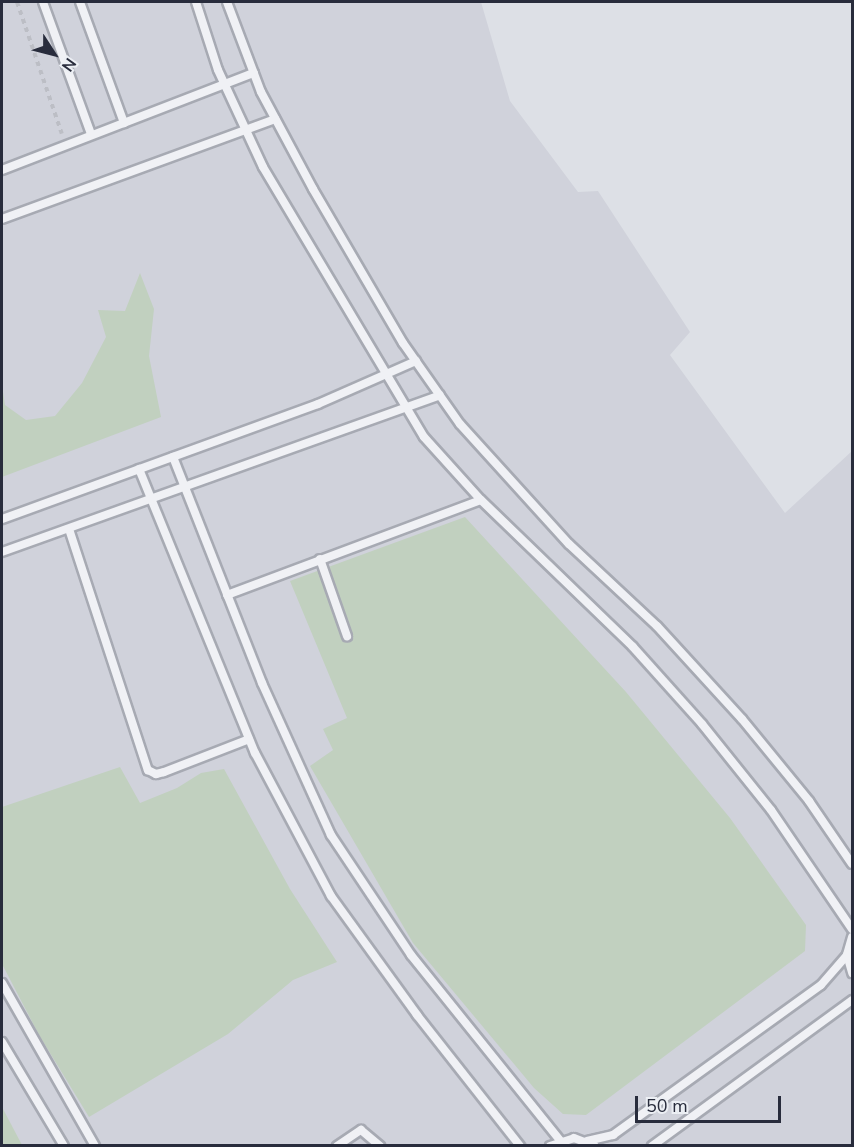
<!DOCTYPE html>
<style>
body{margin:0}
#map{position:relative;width:854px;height:1147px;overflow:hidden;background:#dde0e6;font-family:"Nunito Sans",sans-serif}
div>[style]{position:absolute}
.built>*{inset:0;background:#d0d2db}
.green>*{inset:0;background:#c1d0bf}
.path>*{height:4px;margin-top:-2px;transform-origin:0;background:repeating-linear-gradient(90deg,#bcbec5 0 4.5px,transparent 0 9px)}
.roads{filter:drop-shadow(2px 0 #a7aab3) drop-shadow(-2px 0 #a7aab3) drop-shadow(0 2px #a7aab3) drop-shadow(0 -2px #a7aab3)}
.service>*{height:8px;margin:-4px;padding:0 4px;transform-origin:4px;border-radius:4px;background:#f0f1f5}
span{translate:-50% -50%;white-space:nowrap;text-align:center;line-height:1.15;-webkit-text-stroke:4.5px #eceff4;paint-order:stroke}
.frame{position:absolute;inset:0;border:3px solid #282c3c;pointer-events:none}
.north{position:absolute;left:24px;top:24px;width:60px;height:60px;-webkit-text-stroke:4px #eceff4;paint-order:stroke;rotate:126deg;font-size:16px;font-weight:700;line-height:24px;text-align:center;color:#282c3c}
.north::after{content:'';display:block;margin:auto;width:21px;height:27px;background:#282c3c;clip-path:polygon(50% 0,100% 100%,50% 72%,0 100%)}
.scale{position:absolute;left:635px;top:1096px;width:146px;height:27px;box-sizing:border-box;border:3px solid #282c3c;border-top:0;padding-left:8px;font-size:18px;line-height:21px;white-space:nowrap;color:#282c3c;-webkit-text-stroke:4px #eceff4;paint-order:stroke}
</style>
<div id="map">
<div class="built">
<i style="clip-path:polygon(2px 2px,481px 2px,510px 101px,578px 192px,598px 191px,690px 332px,670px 355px,785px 513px,852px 451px,852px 1145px,2px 1146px)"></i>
</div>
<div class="green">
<i style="clip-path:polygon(140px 273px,154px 309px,149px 356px,161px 417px,2px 477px,2px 385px,5px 405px,26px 420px,55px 416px,82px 383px,106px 337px,98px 310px,125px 311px)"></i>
<i style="clip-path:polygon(465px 517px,626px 692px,730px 818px,806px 925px,805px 951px,586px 1115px,563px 1114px,534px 1088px,413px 943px,310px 766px,333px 750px,323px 729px,347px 718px,290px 581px)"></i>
<i style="clip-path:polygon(120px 767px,140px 803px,177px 788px,201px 773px,224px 769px,290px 889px,337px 962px,293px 980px,228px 1034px,89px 1117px,39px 1035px,2px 964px,2px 807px)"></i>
<i style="clip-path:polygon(2px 1107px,22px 1145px,2px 1145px)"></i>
</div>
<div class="path">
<i style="left:17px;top:2px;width:139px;rotate:71.2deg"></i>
</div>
<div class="roads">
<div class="service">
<i style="left:43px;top:2px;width:140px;rotate:70deg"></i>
<i style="left:80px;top:2px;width:129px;rotate:70deg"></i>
<i style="left:196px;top:2px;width:71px;rotate:72.1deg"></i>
<i style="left:218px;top:70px;width:107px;rotate:65.1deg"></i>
<i style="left:263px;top:167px;width:314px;rotate:59.2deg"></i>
<i style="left:424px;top:437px;width:85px;rotate:47.9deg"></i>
<i style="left:481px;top:500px;width:211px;rotate:44deg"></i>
<i style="left:633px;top:647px;width:103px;rotate:48.1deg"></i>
<i style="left:702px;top:724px;width:110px;rotate:51.3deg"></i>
<i style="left:771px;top:810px;width:144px;rotate:55.8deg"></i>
<i style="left:227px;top:2px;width:96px;rotate:69.3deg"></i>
<i style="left:261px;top:92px;width:110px;rotate:61.8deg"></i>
<i style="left:313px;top:189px;width:178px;rotate:59.7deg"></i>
<i style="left:403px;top:343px;width:99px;rotate:54.9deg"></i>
<i style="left:460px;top:424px;width:162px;rotate:47.8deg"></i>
<i style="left:569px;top:544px;width:120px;rotate:43deg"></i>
<i style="left:657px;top:626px;width:126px;rotate:47.6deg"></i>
<i style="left:742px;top:719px;width:106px;rotate:50.7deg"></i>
<i style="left:809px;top:801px;width:76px;rotate:55.7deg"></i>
<i style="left:2px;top:170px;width:270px;rotate:-21.1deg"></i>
<i style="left:2px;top:219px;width:291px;rotate:-20.1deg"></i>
<i style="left:173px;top:457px;width:243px;rotate:68.5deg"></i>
<i style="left:262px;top:683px;width:167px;rotate:65.6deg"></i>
<i style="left:331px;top:835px;width:144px;rotate:56.3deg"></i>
<i style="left:411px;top:955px;width:238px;rotate:51.2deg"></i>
<i style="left:139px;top:469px;width:307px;rotate:67.8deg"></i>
<i style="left:255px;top:753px;width:162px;rotate:62deg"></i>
<i style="left:331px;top:896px;width:147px;rotate:54.1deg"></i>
<i style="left:417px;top:1015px;width:167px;rotate:51.8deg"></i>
<i style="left:2px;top:519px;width:336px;rotate:-20deg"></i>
<i style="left:318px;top:404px;width:107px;rotate:-23.7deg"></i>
<i style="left:69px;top:529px;width:254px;rotate:71.9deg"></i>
<i style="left:148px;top:770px;width:9px;rotate:27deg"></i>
<i style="left:156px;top:774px;width:8px;rotate:-14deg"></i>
<i style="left:164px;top:772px;width:91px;rotate:-21.2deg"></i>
<i style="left:2px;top:552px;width:465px;rotate:-19.7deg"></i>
<i style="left:320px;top:559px;width:82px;rotate:70.7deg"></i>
<i style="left:227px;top:595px;width:271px;rotate:-20.5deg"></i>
<i style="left:852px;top:937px;width:19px;rotate:106deg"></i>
<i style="left:847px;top:955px;width:19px;rotate:74deg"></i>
<i style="left:2px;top:983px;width:188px;rotate:60.3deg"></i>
<i style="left:2px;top:1042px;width:121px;rotate:59.2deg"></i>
<i style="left:587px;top:1141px;width:27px;rotate:-13deg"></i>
<i style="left:613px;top:1135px;width:256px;rotate:-35.8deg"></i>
<i style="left:821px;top:985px;width:40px;rotate:-49deg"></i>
<i style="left:337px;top:1146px;width:29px;rotate:-34deg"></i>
<i style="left:361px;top:1130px;width:25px;rotate:40deg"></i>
<i style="left:550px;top:1146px;width:25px;rotate:-18deg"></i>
<i style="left:574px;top:1138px;width:22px;rotate:21deg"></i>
<i style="left:652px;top:1146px;width:248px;rotate:-36.1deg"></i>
</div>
</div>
<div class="frame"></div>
<div class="north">N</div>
<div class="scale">50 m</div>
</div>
